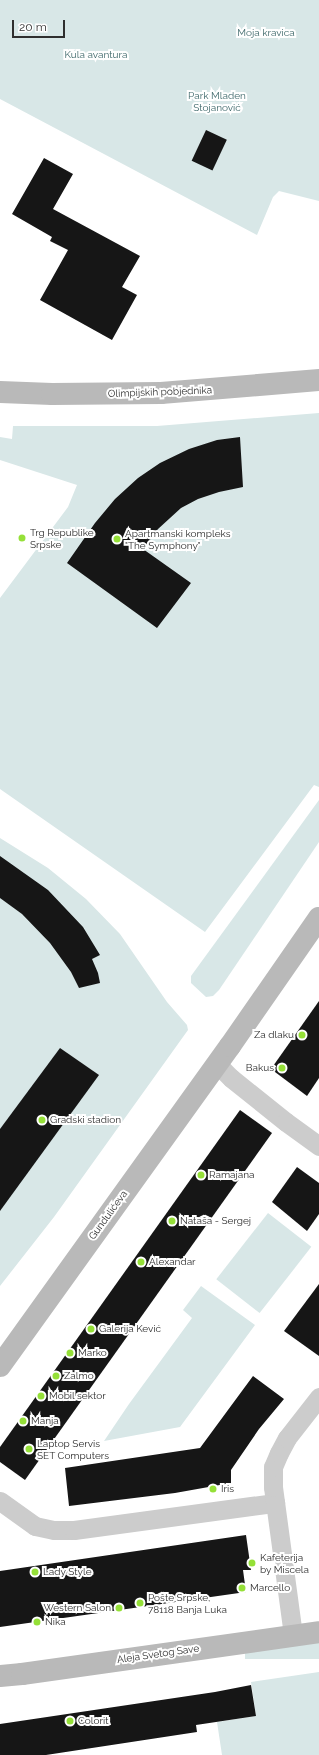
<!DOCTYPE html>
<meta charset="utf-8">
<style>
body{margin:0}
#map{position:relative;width:319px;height:1755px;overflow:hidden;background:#fff;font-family:Raleway,sans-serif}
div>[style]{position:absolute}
.green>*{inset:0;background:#d8e7e7;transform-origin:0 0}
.building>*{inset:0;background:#161616;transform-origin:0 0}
.street>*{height:19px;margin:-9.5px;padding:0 9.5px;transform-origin:9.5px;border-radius:9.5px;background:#ccc}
.secondary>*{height:22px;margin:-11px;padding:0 11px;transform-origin:11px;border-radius:11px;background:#b9b9b9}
.dots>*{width:11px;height:11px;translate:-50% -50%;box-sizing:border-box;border:2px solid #fff;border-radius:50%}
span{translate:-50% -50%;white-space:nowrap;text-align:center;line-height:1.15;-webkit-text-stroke:4px #fff;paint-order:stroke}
.park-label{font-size:10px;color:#3e686a}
.street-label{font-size:10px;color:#2f2f2f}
.poi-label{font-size:10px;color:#2f2f2f}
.left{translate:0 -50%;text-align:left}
.right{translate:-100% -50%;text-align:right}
.scale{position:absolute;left:12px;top:20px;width:53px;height:18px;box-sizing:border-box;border:2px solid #2f2f2f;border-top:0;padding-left:5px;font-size:12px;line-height:14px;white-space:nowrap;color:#2f2f2f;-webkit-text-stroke:3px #fff;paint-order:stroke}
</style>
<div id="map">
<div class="green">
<i style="clip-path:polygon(0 0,319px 0,319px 201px,279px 191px,273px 197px,257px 235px,0 99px)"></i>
<i style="clip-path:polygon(319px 413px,319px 787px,314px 785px,205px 932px,0 789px,0 598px,68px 507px,77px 485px,0 460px,0 437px,12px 439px,13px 426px,157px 426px)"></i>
<i style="clip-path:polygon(319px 800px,319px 842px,219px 990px,213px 996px,206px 997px,191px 983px,191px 976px)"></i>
<i style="clip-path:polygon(0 838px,48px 868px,86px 899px,120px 934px,167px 1002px,187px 1025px,188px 1030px,54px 1217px,0 1286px)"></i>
<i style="left:268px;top:1213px;width:55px;height:84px;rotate:38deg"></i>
<i style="clip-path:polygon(201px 1286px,255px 1325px,180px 1427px,104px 1441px,129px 1404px,192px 1318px,183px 1310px)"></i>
<i style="left:319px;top:1643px;width:16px;height:74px;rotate:90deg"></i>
<i style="clip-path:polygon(319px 1672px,319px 1755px,222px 1755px,217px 1722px,256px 1716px,251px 1682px)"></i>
</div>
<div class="building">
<i style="left:206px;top:130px;width:23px;height:34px;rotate:25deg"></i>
<i style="clip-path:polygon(44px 158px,73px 174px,53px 209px,140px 256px,122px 287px,137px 295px,112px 340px,40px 300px,68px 250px,50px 241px,52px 237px,12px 214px)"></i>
<i style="clip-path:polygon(240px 437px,243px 487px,219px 492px,198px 499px,181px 508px,158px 529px,143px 549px,191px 583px,157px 628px,67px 563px,95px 523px,115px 499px,138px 478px,160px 463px,189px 449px,217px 440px)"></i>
<i style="clip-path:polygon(0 856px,48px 890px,83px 927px,100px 955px,92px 959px,98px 973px,100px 983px,79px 988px,71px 972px,50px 943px,22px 914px,0 898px)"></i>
<i style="clip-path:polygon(319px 1001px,319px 1078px,307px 1096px,271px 1069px)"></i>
<i style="clip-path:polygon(60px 1048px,99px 1075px,0 1211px,0 1129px)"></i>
<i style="clip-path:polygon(240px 1110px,272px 1133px,25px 1480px,0 1462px,0 1447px)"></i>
<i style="clip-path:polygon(297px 1167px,319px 1183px,319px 1214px,307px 1231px,272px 1202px)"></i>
<i style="clip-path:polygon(319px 1284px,319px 1356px,284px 1331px)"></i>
<i style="clip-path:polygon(253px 1376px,284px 1399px,259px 1429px,231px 1470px,231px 1483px,175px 1493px,69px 1506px,65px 1468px,200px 1448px)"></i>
<i style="clip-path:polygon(246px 1535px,251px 1570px,243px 1570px,246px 1592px,0 1627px,0 1571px)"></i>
<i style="clip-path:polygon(251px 1685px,256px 1716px,196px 1725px,197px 1732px,46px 1755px,0 1755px,0 1724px,215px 1692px)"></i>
</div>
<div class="street">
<i style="left:217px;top:1064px;width:20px;rotate:45deg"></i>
<i style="left:231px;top:1078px;width:70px;rotate:38.7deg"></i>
<i style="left:286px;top:1122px;width:41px;rotate:36deg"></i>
<i style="left:0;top:1501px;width:43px;rotate:35.5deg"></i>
<i style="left:35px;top:1526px;width:19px;rotate:12deg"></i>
<i style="left:54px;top:1530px;width:20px"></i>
<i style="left:74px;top:1530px;width:203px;rotate:-7.7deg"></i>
<i style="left:293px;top:1635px;width:149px;rotate:-97.7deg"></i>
<i style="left:273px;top:1487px;width:20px;rotate:-90deg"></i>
<i style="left:273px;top:1467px;width:15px;rotate:-67deg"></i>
<i style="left:279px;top:1453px;width:17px;rotate:-62deg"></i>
<i style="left:287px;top:1438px;width:52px;rotate:-52deg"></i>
</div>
<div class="secondary">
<i style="left:0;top:392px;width:52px;rotate:2.2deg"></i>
<i style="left:52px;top:394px;width:109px;rotate:-0.5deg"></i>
<i style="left:161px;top:393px;width:159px;rotate:-4.7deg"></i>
<i style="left:0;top:1366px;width:394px;rotate:-54.3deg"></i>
<i style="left:230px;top:1046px;width:156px;rotate:-55.2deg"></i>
<i style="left:0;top:1676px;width:22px;rotate:-5deg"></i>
<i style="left:22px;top:1674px;width:300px;rotate:-8deg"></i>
</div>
<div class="dots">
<i style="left:22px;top:538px;background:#95e038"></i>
<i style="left:117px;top:539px;background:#95e038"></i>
<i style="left:302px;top:1035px;background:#95e038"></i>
<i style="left:282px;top:1068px;background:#95e038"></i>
<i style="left:42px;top:1120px;background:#95e038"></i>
<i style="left:201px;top:1175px;background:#95e038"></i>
<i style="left:172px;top:1221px;background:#95e038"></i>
<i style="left:141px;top:1262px;background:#95e038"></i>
<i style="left:91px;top:1329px;background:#95e038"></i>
<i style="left:70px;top:1353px;background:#95e038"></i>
<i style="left:56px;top:1376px;background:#95e038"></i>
<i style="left:41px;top:1396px;background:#95e038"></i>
<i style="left:23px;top:1421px;background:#95e038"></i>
<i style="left:29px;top:1449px;background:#95e038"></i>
<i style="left:213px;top:1489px;background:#95e038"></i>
<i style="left:252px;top:1563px;background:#95e038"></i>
<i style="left:35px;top:1572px;background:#95e038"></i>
<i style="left:242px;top:1588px;background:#95e038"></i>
<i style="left:140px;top:1603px;background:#95e038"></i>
<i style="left:119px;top:1608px;background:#95e038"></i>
<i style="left:37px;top:1622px;background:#95e038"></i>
<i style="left:70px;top:1721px;background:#95e038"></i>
</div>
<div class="park-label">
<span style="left:266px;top:33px">Moja kravica</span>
<span style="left:96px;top:55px">Kula avantura</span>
<span style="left:217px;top:101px">Park Mladen<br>Stojanović</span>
</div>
<div class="street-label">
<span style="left:160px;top:392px;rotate:-2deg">Olimpijskih pobjednika</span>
<span style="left:108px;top:1215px;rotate:-54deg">Gundulićeva</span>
<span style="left:158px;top:1654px;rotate:-8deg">Aleja Svetog Save</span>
</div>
<div class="poi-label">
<span class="left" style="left:30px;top:538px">Trg Republike<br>Srpske</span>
<span class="left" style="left:125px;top:539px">Apartmanski kompleks<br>"The Symphony"</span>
<span class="right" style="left:294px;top:1035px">Za dlaku</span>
<span class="right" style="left:274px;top:1068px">Bakus</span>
<span class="left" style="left:50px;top:1120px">Gradski stadion</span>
<span class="left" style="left:209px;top:1175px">Ramajana</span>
<span class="left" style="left:180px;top:1221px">Nataša - Sergej</span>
<span class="left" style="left:149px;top:1262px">Alexandar</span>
<span class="left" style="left:99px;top:1329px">Galerija Kević</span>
<span class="left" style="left:78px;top:1353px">Marko</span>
<span class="left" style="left:64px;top:1376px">Zalmo</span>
<span class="left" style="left:49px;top:1396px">Mobil sektor</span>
<span class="left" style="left:31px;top:1421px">Manja</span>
<span class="left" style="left:37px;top:1449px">Laptop Servis<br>SET Computers</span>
<span class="left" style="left:221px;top:1489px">Iris</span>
<span class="left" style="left:260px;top:1563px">Kafeterija<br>by Miscela</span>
<span class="left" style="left:43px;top:1572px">Lady Style</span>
<span class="left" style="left:250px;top:1588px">Marcello</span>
<span class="left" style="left:148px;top:1603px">Pošte Srpske,<br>78118 Banja Luka</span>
<span class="right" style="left:111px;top:1608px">Western Salon</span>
<span class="left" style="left:45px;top:1622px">Nika</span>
<span class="left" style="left:78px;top:1721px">Colorit</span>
</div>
<div class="scale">20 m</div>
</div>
